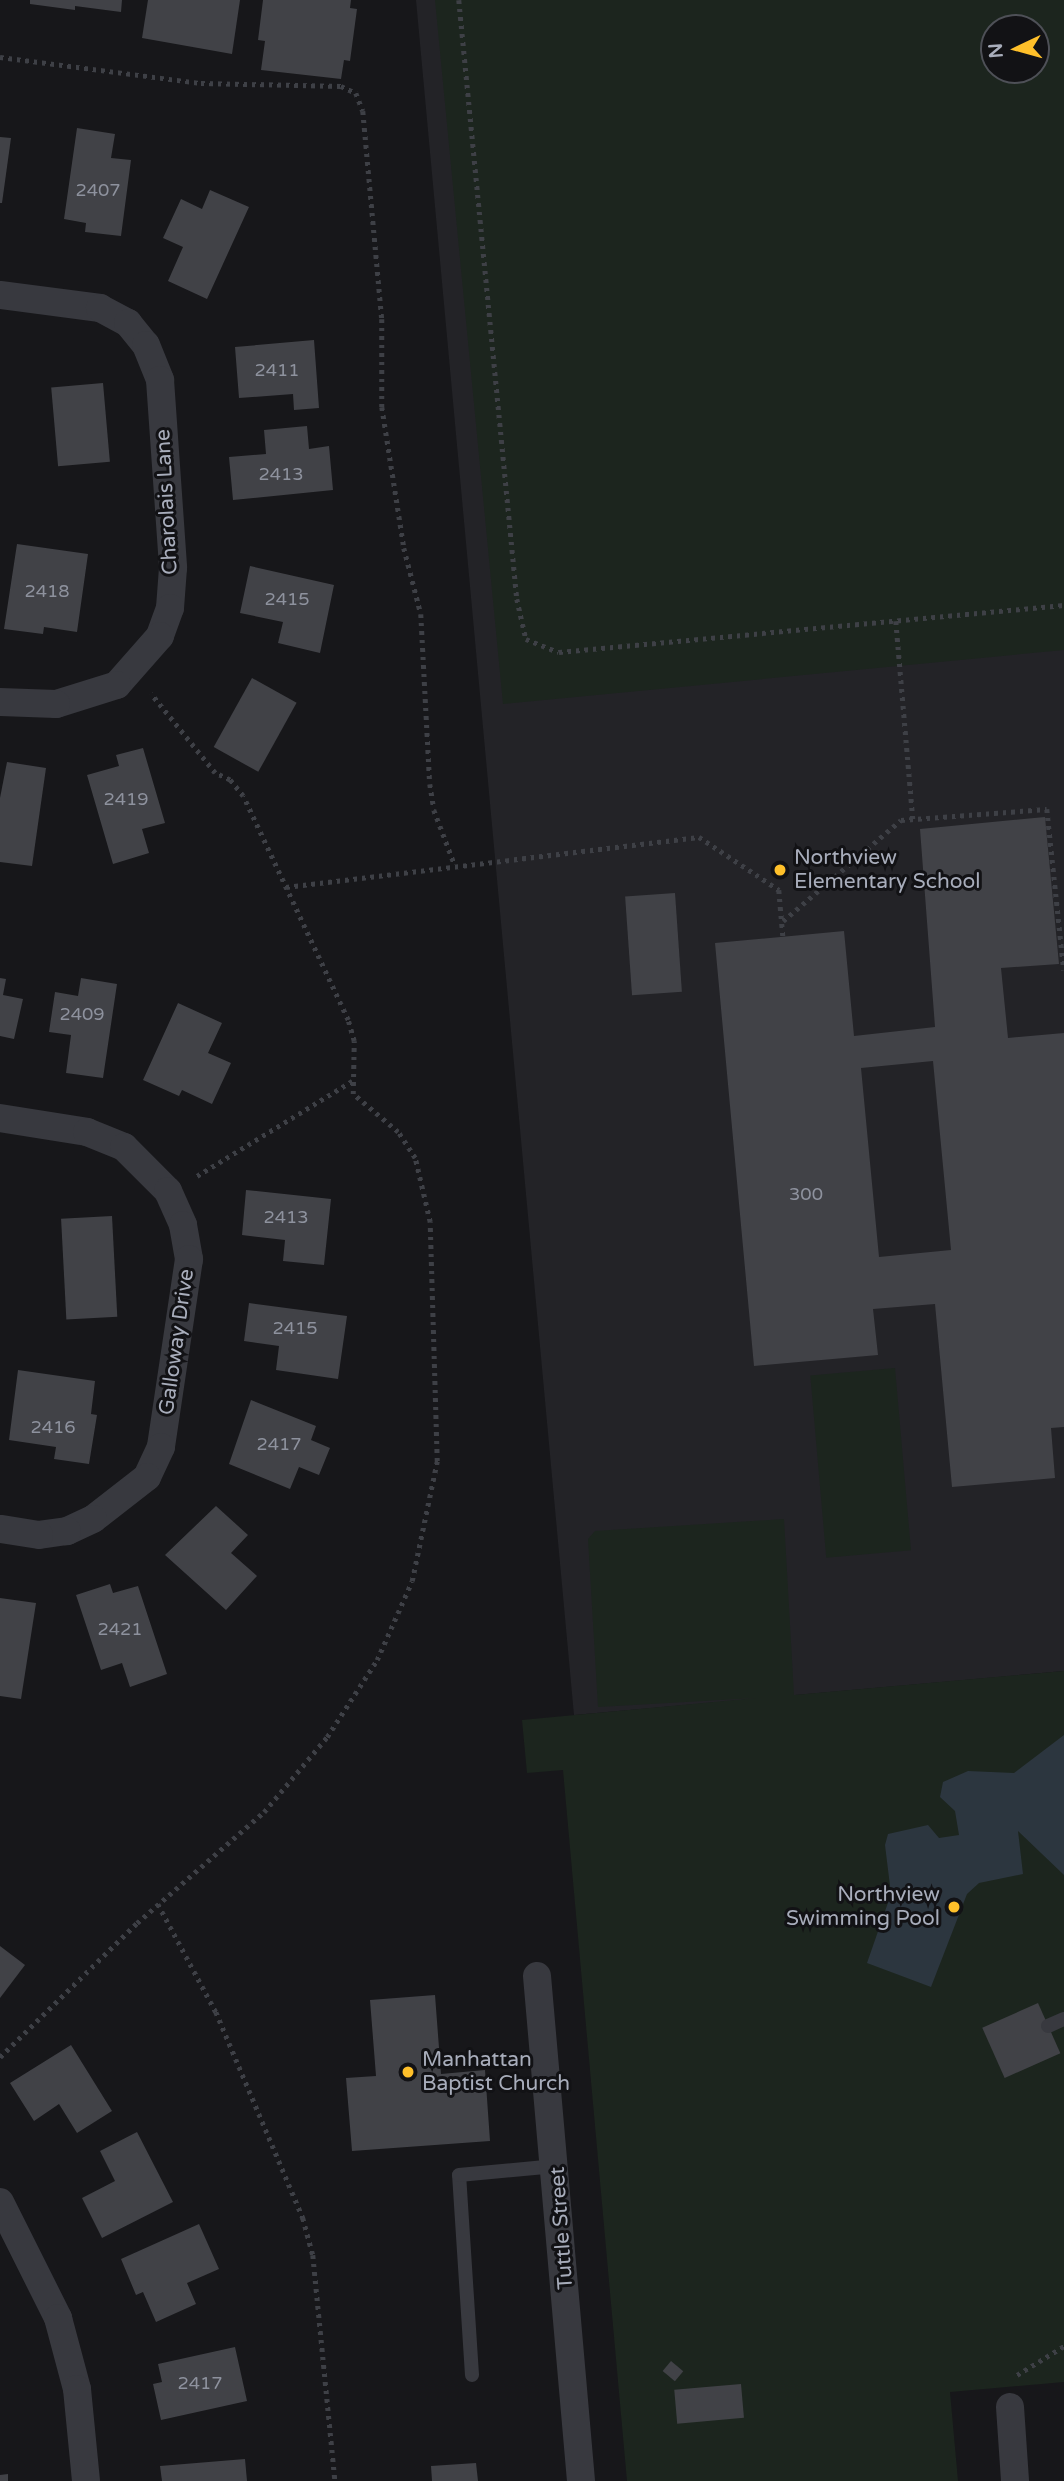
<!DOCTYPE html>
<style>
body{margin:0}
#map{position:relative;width:1064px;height:2481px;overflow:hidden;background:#17171a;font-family:"Varela Round",sans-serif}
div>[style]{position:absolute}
.built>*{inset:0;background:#232327}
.green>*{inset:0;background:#1c251e;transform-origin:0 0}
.water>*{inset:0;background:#2c363f}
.building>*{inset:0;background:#414247;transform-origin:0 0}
.path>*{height:4.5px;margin-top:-2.25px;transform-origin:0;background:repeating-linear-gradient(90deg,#3e4046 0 3.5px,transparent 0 8.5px)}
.service>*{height:14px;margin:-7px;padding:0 7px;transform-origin:7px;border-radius:7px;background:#38393f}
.minor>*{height:28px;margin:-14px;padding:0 14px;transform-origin:14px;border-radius:14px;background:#38393f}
.dots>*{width:19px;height:19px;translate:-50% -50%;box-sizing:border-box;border:4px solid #121215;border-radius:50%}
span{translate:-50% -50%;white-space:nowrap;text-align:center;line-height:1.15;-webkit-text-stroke:6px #121215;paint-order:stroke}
.number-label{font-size:18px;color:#8e929e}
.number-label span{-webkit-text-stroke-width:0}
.street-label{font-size:21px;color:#a8adbb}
.poi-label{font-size:21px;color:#a8adbb}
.left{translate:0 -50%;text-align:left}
.right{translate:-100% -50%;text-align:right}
.north{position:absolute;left:980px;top:14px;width:70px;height:70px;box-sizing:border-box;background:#121215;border:2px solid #4e5057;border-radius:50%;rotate:265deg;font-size:19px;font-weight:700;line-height:28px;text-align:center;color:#a8adbb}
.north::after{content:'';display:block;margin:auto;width:24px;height:32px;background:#ffc02a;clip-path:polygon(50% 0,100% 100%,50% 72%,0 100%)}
</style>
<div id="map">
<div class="built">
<i style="clip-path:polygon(evenodd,416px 0,1064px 0,1064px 1671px,574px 1715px,416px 0,994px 28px,1036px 28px,1036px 70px,994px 70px,994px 28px)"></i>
</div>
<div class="green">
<i style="clip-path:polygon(evenodd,435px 0,1064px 0,1064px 650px,503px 704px,435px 0,994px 28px,1036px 28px,1036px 70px,994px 70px,994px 28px)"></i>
<i style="left:895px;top:1368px;width:183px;height:85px;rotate:85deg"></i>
<i style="clip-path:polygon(784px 1519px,794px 1695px,1064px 1671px,1064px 2382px,950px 2392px,958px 2481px,627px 2481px,563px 1770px,527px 1773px,522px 1720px,756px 1698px,598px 1707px,588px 1539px,595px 1531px)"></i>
</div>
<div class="water">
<i style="clip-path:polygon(1064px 1735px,1064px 1875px,1018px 1831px,1023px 1874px,979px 1883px,967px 1894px,931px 1987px,867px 1963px,891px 1894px,885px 1845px,888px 1834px,928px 1825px,939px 1838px,959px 1835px,955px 1811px,940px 1797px,943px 1782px,968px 1771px,1014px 1773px)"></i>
</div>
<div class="building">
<i style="clip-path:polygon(30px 0,122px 0,121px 12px,75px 6px,75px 10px,30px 4px)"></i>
<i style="clip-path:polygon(148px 0,240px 0,232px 54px,142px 38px)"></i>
<i style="clip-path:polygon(263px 0,351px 0,350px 8px,357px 9px,350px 61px,344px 60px,341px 79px,261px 70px,265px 41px,258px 40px)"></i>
<i style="clip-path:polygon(77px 128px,115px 134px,111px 158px,131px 160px,121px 236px,85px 232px,86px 223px,64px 219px)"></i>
<i style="clip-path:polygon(0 137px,11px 138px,2px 203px,0 203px)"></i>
<i style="clip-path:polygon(210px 190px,249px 207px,207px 299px,168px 281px,183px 247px,163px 238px,181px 199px,202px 209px)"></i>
<i style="clip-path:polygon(314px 340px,319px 408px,294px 410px,293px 394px,239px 398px,235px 347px)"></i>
<i style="left:103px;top:383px;width:79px;height:52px;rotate:85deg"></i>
<i style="clip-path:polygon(307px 426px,309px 449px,329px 446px,333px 490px,233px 500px,229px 457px,266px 454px,264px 430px)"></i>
<i style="clip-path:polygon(17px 544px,88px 554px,77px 632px,44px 627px,43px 634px,4px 629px)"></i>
<i style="clip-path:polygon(250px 566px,334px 585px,320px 653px,278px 643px,283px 622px,240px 613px)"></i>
<i style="left:252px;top:678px;width:51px;height:79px;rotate:29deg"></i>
<i style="clip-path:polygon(143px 748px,165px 823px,142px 829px,149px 853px,113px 864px,87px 775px,119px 766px,116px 755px)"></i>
<i style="clip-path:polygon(7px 762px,46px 768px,32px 866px,0 862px,0 798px)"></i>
<i style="clip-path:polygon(evenodd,1045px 817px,1059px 964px,1001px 968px,1008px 1038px,1064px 1033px,1064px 1427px,1051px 1428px,1055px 1478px,952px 1487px,935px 1304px,873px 1309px,878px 1355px,754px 1366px,715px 943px,844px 931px,854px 1036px,935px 1027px,920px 829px,1045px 817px,933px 1061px,951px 1250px,879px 1257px,861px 1068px,933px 1061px)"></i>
<i style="left:675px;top:893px;width:99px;height:50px;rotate:86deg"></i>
<i style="clip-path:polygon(0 978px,6px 979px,3px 995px,23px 999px,14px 1039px,0 1036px)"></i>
<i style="clip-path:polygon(81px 978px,117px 984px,103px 1078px,66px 1073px,71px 1035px,49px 1032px,55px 992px,78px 996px)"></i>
<i style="clip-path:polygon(178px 1003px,222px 1023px,208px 1053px,231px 1063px,212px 1104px,182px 1090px,179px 1096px,143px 1080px)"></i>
<i style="clip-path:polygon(246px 1190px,331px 1199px,324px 1265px,283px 1261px,285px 1240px,242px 1235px)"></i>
<i style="left:112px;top:1216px;width:101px;height:51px;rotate:87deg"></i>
<i style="clip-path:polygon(249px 1303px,347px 1316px,338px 1379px,276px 1370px,279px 1346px,244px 1341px)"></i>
<i style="clip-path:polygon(18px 1370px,95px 1381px,91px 1414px,97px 1415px,89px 1464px,54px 1459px,56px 1447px,9px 1440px)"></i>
<i style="clip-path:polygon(251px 1400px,316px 1426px,311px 1440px,330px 1448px,319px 1475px,299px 1467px,290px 1489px,229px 1464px)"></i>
<i style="clip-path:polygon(216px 1506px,248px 1535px,231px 1553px,257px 1576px,226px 1610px,165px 1555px)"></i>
<i style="clip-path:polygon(110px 1584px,113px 1593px,138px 1586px,167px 1674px,130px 1687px,122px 1663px,101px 1670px,76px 1595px)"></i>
<i style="clip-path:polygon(0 1598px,36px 1603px,21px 1699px,0 1696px)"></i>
<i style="clip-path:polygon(0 1946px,25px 1965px,0 1998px)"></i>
<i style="clip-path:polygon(435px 1995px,441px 2074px,485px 2070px,490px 2141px,352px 2151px,346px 2078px,376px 2076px,370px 2000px)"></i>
<i style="left:1038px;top:2003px;width:55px;height:61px;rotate:66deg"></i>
<i style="clip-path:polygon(71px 2045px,112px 2111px,77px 2133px,59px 2104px,34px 2121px,10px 2083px)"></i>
<i style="clip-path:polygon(137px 2132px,173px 2202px,102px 2238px,82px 2198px,115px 2181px,100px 2151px)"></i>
<i style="clip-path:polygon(199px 2224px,219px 2269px,187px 2283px,196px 2304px,156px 2322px,143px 2292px,136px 2295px,121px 2259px)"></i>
<i style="clip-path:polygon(235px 2347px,247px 2401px,161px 2420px,153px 2384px,162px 2382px,158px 2364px)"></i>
<i style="left:671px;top:2361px;width:16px;height:13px;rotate:40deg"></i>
<i style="left:741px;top:2384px;width:34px;height:67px;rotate:85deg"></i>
<i style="clip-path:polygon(245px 2459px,247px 2481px,162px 2481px,160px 2466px)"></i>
<i style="clip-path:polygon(476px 2463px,478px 2481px,432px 2481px,431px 2466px)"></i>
<i style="clip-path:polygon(8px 2474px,8px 2481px,0 2481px,0 2475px)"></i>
</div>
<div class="path">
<i style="left:459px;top:0;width:602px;rotate:84.47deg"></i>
<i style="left:517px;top:599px;width:41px;rotate:77.3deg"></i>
<i style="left:526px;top:639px;width:35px;rotate:22deg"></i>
<i style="left:559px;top:652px;width:507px;rotate:-5.32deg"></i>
<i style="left:0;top:57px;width:203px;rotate:7.4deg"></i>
<i style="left:201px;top:83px;width:140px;rotate:1.2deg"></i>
<i style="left:341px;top:86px;width:17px;rotate:25deg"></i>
<i style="left:356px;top:93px;width:19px;rotate:69deg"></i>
<i style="left:363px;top:111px;width:209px;rotate:84.8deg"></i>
<i style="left:382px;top:319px;width:88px;rotate:90deg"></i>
<i style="left:382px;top:407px;width:143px;rotate:81.1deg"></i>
<i style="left:404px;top:548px;width:68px;rotate:75.6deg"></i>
<i style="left:421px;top:614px;width:170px;rotate:87deg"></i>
<i style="left:430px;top:784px;width:26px;rotate:81deg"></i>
<i style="left:434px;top:810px;width:57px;rotate:69.3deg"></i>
<i style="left:896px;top:621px;width:199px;rotate:85.1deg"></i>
<i style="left:286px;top:887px;width:416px;rotate:-6.9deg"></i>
<i style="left:699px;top:837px;width:96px;rotate:33.5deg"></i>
<i style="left:779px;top:890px;width:46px;rotate:85deg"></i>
<i style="left:783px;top:921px;width:155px;rotate:-40.6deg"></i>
<i style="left:901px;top:820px;width:146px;rotate:-4.3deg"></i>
<i style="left:1047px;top:809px;width:162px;rotate:84deg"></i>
<i style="left:197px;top:1176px;width:182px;rotate:-31.5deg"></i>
<i style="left:158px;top:1904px;width:123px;rotate:61.8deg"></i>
<i style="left:216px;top:2012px;width:224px;rotate:67.1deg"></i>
<i style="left:303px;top:2218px;width:38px;rotate:75deg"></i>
<i style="left:313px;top:2255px;width:227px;rotate:84.4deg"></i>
<i style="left:0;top:2057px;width:192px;rotate:-44.4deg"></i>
<i style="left:137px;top:1923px;width:169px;rotate:-41.2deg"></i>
<i style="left:264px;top:1812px;width:98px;rotate:-50deg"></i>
<i style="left:327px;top:1737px;width:92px;rotate:-57deg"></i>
<i style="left:377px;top:1660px;width:86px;rotate:-66.1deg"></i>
<i style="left:412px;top:1581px;width:123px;rotate:-78.2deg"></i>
<i style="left:437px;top:1461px;width:239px;rotate:-91.7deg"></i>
<i style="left:430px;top:1222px;width:66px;rotate:-103.2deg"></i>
<i style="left:415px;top:1158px;width:31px;rotate:-123deg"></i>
<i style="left:398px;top:1132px;width:59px;rotate:-139.8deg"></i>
<i style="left:353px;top:1094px;width:53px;rotate:-88.9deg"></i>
<i style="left:354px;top:1041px;width:22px;rotate:-106deg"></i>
<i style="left:348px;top:1020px;width:247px;rotate:-115.1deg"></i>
<i style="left:243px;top:796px;width:21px;rotate:-129deg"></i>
<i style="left:230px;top:780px;width:17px;rotate:-155deg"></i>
<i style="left:215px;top:773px;width:102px;rotate:-129deg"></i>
<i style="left:1017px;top:2375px;width:55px;rotate:-31.7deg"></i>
</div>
<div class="service">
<i style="left:1048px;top:2026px;width:17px;rotate:-24deg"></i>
<i style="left:472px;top:2375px;width:200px;rotate:-93.7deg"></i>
<i style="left:459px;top:2175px;width:97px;rotate:-5.3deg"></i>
</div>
<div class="minor">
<i style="left:0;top:295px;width:101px;rotate:7.4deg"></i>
<i style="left:100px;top:308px;width:32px;rotate:28deg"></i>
<i style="left:128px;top:323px;width:28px;rotate:51deg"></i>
<i style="left:146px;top:345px;width:38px;rotate:68deg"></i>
<i style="left:160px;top:380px;width:188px;rotate:86deg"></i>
<i style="left:173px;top:568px;width:40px;rotate:94.3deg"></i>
<i style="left:170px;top:608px;width:30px;rotate:110deg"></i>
<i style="left:160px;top:636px;width:65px;rotate:131.3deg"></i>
<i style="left:117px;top:685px;width:64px;rotate:162.7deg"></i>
<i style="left:56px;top:704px;width:56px;rotate:-178deg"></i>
<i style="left:0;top:1118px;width:88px;rotate:9.1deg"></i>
<i style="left:87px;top:1132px;width:40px;rotate:22deg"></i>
<i style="left:124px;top:1147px;width:62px;rotate:45deg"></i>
<i style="left:168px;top:1191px;width:37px;rotate:66deg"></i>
<i style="left:183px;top:1225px;width:35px;rotate:80deg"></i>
<i style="left:189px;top:1259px;width:190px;rotate:98.5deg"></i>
<i style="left:161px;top:1447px;width:33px;rotate:115deg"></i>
<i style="left:147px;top:1477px;width:68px;rotate:142.1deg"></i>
<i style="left:93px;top:1519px;width:29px;rotate:155deg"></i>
<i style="left:67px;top:1531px;width:28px;rotate:172deg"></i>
<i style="left:39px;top:1535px;width:39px;rotate:-171deg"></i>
<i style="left:537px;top:1976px;width:507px;rotate:85.02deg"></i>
<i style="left:0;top:2202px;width:130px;rotate:63.4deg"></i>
<i style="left:58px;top:2318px;width:73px;rotate:75deg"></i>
<i style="left:77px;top:2389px;width:92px;rotate:84.4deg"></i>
<i style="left:1010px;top:2407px;width:74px;rotate:86.1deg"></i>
</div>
<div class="dots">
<i style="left:780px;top:870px;background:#ffc02a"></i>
<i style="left:954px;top:1907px;background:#ffc02a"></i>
<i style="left:408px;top:2072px;background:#ffc02a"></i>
</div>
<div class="number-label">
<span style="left:98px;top:190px">2407</span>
<span style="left:277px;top:370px">2411</span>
<span style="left:281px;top:474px">2413</span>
<span style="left:47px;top:591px">2418</span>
<span style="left:287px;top:599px">2415</span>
<span style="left:126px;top:799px">2419</span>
<span style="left:82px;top:1014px">2409</span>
<span style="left:806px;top:1194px">300</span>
<span style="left:286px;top:1217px">2413</span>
<span style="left:295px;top:1328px">2415</span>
<span style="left:53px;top:1427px">2416</span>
<span style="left:279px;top:1444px">2417</span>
<span style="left:120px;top:1629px">2421</span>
<span style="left:200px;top:2383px">2417</span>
</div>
<div class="street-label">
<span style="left:167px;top:502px;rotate:-93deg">Charolais Lane</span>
<span style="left:177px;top:1342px;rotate:-82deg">Galloway Drive</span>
<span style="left:562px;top:2228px;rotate:-94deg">Tuttle Street</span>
</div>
<div class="poi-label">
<span class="left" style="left:794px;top:870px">Northview<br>Elementary School</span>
<span class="right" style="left:940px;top:1907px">Northview<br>Swimming Pool</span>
<span class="left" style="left:422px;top:2072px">Manhattan<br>Baptist Church</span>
</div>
<div class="north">N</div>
</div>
